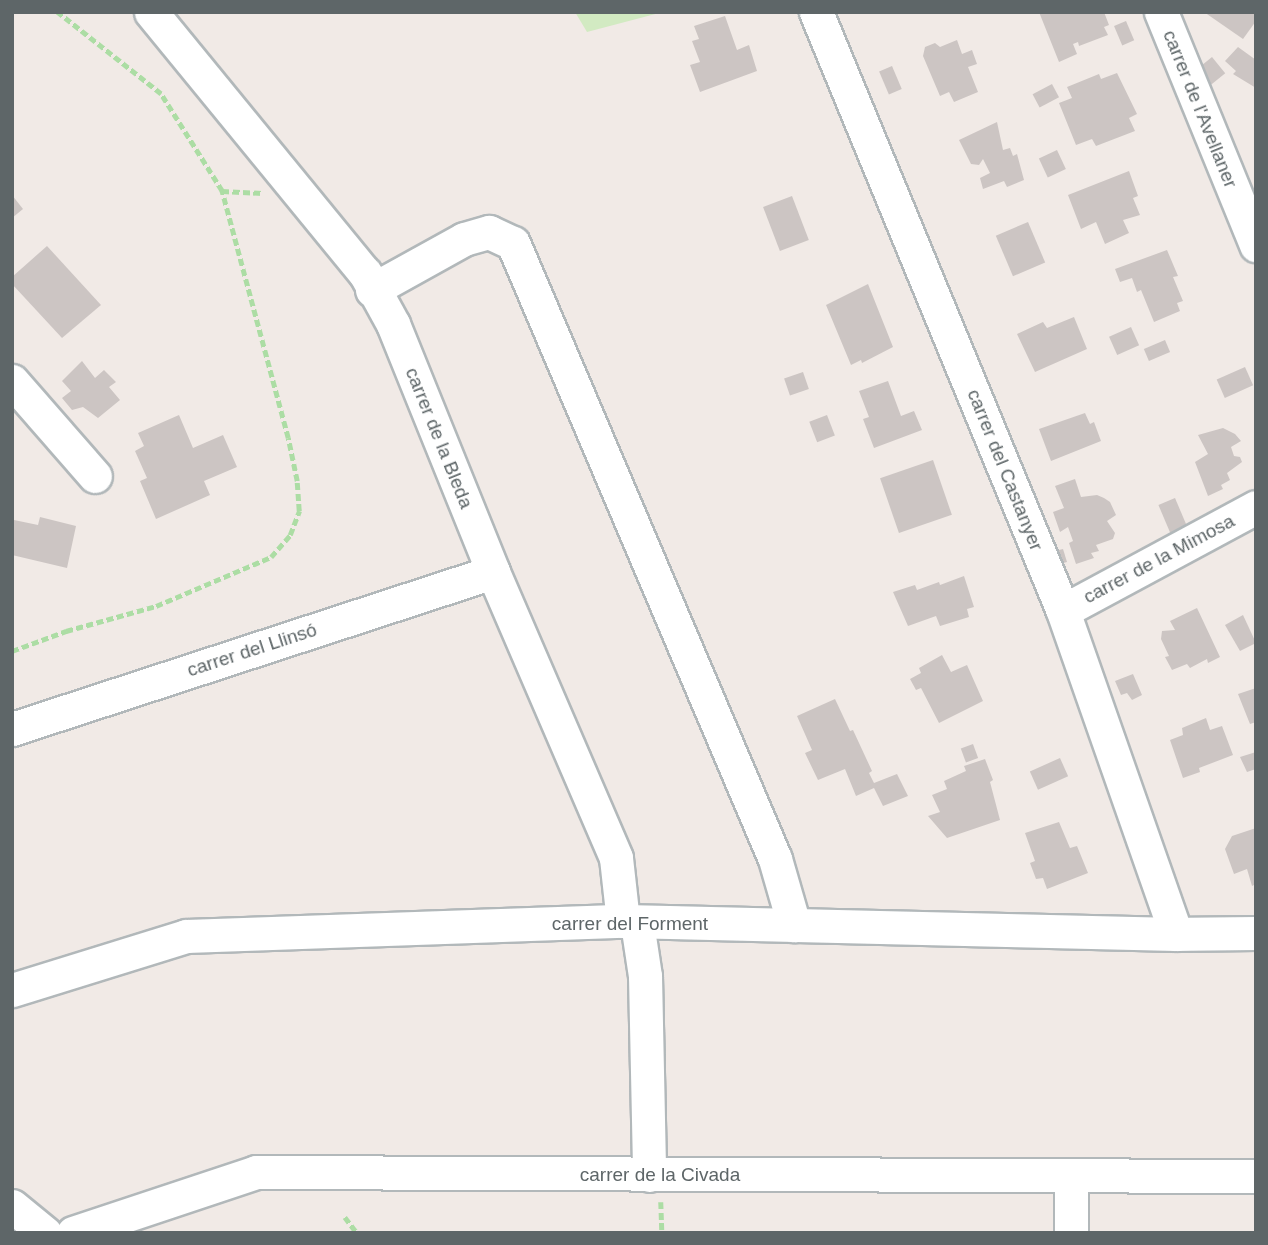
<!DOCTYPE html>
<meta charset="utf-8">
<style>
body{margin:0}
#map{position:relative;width:1268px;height:1245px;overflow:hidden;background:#f1eae6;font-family:Arial,sans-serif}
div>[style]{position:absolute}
.green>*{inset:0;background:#d2eac2}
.building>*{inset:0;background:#ccc5c3;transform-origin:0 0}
.path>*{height:4.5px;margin-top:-2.25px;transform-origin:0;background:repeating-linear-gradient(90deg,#acdda4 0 7px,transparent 0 10.5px)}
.roads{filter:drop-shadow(2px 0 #b2b8ba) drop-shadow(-2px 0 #b2b8ba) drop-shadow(0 2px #b2b8ba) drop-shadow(0 -2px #b2b8ba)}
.street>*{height:33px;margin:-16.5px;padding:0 16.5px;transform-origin:16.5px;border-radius:16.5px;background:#fff}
span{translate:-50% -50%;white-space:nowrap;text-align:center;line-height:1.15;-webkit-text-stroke:5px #fff;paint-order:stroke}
.street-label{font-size:19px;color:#5e6668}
.frame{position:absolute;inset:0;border:14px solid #5e6668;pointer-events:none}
</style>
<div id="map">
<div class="green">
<i style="clip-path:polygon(575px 12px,663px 12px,587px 32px)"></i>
</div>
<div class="building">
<i style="clip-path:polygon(1039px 12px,1104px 12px,1109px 25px,1104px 27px,1108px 35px,1079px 46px,1078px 42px,1073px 44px,1077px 54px,1059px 62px)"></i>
<i style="clip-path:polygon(1204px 12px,1256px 12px,1256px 21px,1243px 39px)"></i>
<i style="clip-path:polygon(725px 16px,737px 50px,749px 45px,757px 71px,700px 92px,690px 65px,700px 62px,692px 41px,699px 39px,694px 26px)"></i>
<i style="left:1126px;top:21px;width:21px;height:13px;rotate:67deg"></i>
<i style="clip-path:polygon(957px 40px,962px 54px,972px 50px,977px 64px,968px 67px,978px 92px,954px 102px,949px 92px,940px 96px,923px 56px,925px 47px,935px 43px,940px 47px)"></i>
<i style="clip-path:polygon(1238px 47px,1256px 60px,1256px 88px,1233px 74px,1236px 71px,1225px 61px)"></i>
<i style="left:1212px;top:57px;width:21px;height:23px;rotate:51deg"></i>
<i style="left:892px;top:66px;width:25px;height:14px;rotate:67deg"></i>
<i style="clip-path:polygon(1117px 73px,1137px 114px,1129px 118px,1135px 131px,1096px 146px,1092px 139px,1076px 145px,1059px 103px,1072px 98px,1067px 87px,1099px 74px,1101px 79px)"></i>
<i style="left:1052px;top:84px;width:15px;height:22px;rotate:62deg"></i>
<i style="clip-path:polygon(997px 122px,1003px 150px,1010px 148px,1013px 156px,1017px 154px,1024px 180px,1007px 187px,1004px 181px,983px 189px,980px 178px,990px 173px,983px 159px,979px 165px,971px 164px,959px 140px)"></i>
<i style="left:1057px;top:150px;width:21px;height:20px;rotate:65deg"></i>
<i style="clip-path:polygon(1129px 171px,1138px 196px,1133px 198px,1140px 215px,1123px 220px,1129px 233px,1105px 244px,1096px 222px,1081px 229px,1068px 195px)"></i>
<i style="clip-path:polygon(12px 195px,23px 209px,12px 218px)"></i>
<i style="left:792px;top:196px;width:47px;height:31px;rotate:69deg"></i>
<i style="left:1028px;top:222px;width:44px;height:35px;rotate:67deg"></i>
<i style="clip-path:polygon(47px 246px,101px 305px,62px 338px,12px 284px,12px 277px)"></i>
<i style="clip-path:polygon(1167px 250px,1178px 276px,1173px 277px,1183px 301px,1177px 303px,1180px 311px,1154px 322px,1141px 290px,1137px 292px,1132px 278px,1120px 282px,1115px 269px)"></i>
<i style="clip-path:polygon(868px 284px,893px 347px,862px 363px,861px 360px,851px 365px,826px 305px)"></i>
<i style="clip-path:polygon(1074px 317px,1087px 349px,1035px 372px,1017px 334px,1043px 322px,1047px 328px)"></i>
<i style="left:1131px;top:327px;width:20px;height:24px;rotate:66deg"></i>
<i style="left:1165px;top:340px;width:13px;height:23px;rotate:67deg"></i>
<i style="clip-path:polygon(82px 361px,95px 378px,104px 370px,116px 382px,109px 387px,120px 400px,98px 418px,83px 407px,72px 410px,62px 398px,71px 391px,62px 381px)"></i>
<i style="left:1245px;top:367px;width:20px;height:31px;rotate:66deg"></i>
<i style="left:803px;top:372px;width:18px;height:20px;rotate:71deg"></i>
<i style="clip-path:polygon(888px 381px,901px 416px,914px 411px,922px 430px,874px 448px,863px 419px,869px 417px,859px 391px)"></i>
<i style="clip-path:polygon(1085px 413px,1090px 424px,1094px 422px,1101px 441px,1051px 461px,1039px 429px)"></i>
<i style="clip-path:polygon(179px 415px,193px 448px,223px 435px,237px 467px,204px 481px,210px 495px,156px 519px,140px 481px,147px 478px,135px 451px,144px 446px,138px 433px)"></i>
<i style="left:827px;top:415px;width:22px;height:19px;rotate:69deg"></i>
<i style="clip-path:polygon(1223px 428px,1235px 434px,1241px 441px,1231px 447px,1234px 456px,1240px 457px,1242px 462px,1227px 473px,1230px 480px,1221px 485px,1223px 489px,1208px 496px,1195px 462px,1208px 454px,1198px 435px)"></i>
<i style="left:933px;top:460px;width:58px;height:56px;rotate:71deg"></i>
<i style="clip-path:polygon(1075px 479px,1081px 497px,1097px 495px,1104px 498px,1110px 502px,1116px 515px,1107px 521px,1115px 533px,1113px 539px,1096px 545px,1099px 551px,1091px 553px,1094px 558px,1076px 564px,1069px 543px,1073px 541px,1068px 527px,1060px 532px,1053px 512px,1064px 508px,1055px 486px)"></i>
<i style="left:1175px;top:498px;width:38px;height:18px;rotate:67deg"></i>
<i style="clip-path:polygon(40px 517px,76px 526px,67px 568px,12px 555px,14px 520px,38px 525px)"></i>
<i style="clip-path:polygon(1063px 549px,1067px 562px,1056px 565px,1051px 552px)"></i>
<i style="clip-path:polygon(964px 576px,974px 607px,967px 609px,969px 617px,940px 626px,936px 616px,908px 626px,893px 592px,915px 585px,917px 590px,939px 582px,940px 585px)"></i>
<i style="clip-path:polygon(1197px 608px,1220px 657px,1208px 663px,1207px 659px,1190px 668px,1187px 664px,1172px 670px,1165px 657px,1169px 656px,1161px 639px,1162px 631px,1175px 630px,1170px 621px)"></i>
<i style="clip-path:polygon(1243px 615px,1256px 643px,1240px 651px,1225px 625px)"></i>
<i style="clip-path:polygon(942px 655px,951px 672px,967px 665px,983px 701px,939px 723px,921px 688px,916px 690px,910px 679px,921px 673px,919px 668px)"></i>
<i style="clip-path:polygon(1133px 674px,1142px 695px,1132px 700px,1127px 693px,1121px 695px,1115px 681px)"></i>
<i style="clip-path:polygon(1256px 688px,1256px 722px,1250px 724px,1238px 694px)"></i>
<i style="clip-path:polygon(835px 699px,850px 731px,853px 730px,872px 771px,869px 773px,874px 783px,897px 774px,908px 796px,883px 806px,874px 788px,856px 796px,845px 769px,818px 780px,805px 753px,812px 750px,797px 716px)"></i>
<i style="clip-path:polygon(1206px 718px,1210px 730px,1222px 726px,1233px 755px,1199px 768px,1200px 772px,1183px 778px,1170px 740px,1183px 735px,1182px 728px)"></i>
<i style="left:973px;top:744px;width:15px;height:13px;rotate:70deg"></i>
<i style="clip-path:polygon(1256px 752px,1256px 769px,1247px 772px,1240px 757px)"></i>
<i style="left:1060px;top:758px;width:20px;height:33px;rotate:66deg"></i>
<i style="clip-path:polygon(985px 759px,993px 780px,990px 782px,1000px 820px,947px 838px,928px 816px,940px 812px,932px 795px,947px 789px,944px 781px,966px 771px,964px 766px)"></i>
<i style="clip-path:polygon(1059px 822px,1070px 848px,1077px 846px,1088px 873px,1047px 889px,1043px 878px,1036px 879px,1030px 863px,1035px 861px,1025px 833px)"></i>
<i style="clip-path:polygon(1256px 828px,1256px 884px,1252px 886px,1247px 869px,1234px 874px,1225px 849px,1232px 836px)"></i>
</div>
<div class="path">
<i style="left:222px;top:191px;width:40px;rotate:2.9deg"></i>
<i style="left:12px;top:651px;width:58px;rotate:-20.3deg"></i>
<i style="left:66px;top:631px;width:93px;rotate:-15.5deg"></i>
<i style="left:156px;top:606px;width:125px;rotate:-23.1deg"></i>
<i style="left:271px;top:557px;width:29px;rotate:-49deg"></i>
<i style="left:290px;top:535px;width:26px;rotate:-69deg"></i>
<i style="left:299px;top:511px;width:30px;rotate:-94deg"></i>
<i style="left:297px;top:481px;width:44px;rotate:-101.8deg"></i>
<i style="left:288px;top:438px;width:256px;rotate:-105deg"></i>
<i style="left:222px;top:191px;width:115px;rotate:-122.2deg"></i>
<i style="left:161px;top:94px;width:132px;rotate:-141.7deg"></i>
<i style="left:661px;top:1202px;width:31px;rotate:88deg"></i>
<i style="left:345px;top:1217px;width:20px;rotate:53deg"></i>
</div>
<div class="roads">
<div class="street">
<i style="left:151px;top:12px;width:338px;rotate:50.7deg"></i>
<i style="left:365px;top:273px;width:58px;rotate:61.2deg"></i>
<i style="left:393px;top:324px;width:267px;rotate:68deg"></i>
<i style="left:493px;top:572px;width:311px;rotate:66.7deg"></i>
<i style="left:616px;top:858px;width:63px;rotate:83.7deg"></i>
<i style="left:816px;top:12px;width:648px;rotate:67.59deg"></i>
<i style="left:1063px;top:611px;width:342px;rotate:70.7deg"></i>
<i style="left:1161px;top:12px;width:252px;rotate:67.8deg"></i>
<i style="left:372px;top:290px;width:105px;rotate:-29deg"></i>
<i style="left:464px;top:239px;width:26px;rotate:-16deg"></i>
<i style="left:489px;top:232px;width:26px;rotate:25deg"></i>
<i style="left:513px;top:243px;width:669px;rotate:66.96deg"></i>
<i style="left:775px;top:859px;width:69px;rotate:73.9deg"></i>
<i style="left:12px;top:381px;width:126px;rotate:48.9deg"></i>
<i style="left:1063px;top:611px;width:219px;rotate:-28.3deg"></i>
<i style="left:12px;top:729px;width:506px;rotate:-18.08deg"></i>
<i style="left:637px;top:923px;width:54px;rotate:81.4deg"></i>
<i style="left:645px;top:976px;width:199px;rotate:88.8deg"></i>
<i style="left:12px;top:990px;width:182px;rotate:-17.2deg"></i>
<i style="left:186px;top:936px;width:437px;rotate:-2deg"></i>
<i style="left:623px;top:921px;width:553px;rotate:1.35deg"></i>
<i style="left:1176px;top:934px;width:80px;rotate:-0.7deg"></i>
<i style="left:1071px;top:1176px;width:57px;rotate:90deg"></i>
<i style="left:12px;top:1206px;width:43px;rotate:39.3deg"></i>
<i style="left:73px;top:1233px;width:193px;rotate:-18.4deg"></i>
<i style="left:256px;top:1172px;width:1000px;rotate:0.23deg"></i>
</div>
</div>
<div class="street-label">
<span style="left:1200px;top:109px;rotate:68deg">carrer de l'Avellaner</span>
<span style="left:439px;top:438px;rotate:68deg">carrer de la Bleda</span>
<span style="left:1005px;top:470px;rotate:68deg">carrer del Castanyer</span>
<span style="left:1159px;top:559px;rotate:-28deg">carrer de la Mimosa</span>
<span style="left:252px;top:650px;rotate:-18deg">carrer del Llinsó</span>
<span style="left:630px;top:924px">carrer del Forment</span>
<span style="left:660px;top:1175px">carrer de la Civada</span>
</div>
<div class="frame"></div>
</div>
